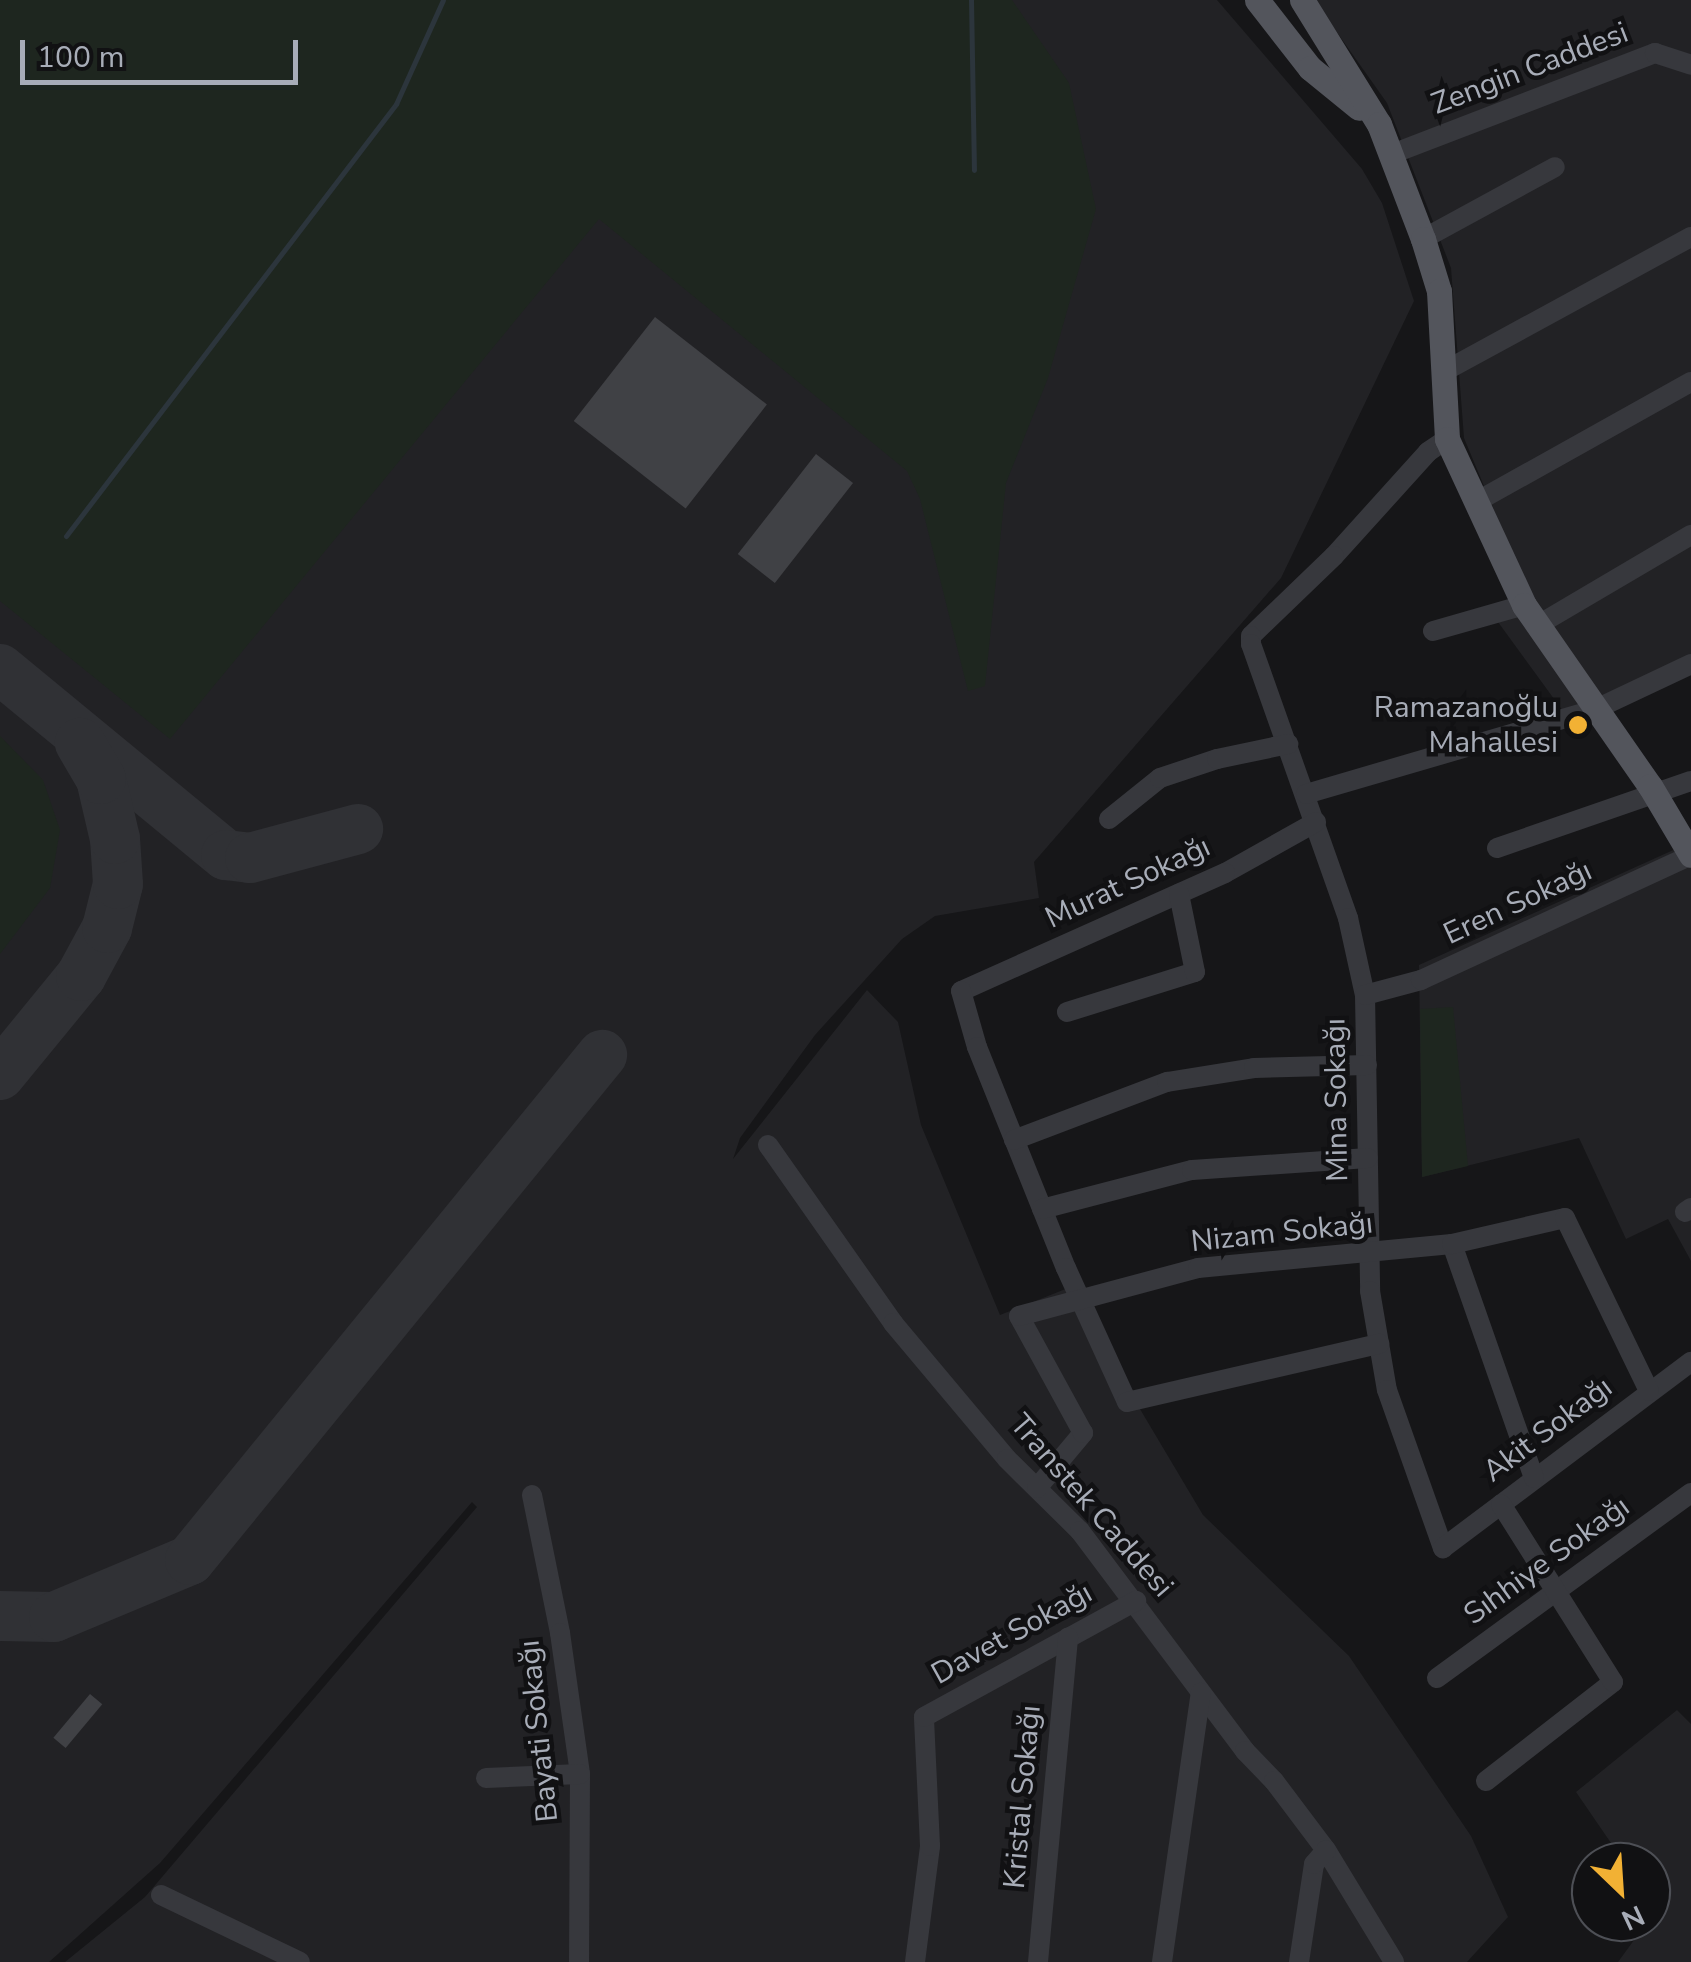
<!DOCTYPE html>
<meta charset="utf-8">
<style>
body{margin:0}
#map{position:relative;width:1691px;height:1962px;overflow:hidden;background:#161618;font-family:"Nunito Sans",sans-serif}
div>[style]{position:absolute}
.built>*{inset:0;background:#222225}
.green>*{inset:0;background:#1e261f}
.stream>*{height:5px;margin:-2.5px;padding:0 2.5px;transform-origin:2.5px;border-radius:2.5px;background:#2c353c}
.taxiway>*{height:50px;margin:-25px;padding:0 25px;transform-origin:25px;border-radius:25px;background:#303135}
.building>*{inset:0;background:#404145;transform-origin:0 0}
.minor>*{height:20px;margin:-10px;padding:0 10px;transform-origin:10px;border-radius:10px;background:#37383d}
.major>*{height:25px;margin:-12.5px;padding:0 12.5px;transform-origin:12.5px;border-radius:12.5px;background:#53555c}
.dots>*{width:28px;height:28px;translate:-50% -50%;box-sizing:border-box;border:5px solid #111113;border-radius:50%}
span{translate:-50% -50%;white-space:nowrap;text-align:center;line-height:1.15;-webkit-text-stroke:9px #111113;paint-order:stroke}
.street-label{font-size:30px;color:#a8adb8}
.poi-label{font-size:30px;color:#a8adb8}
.right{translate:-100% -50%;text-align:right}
.north{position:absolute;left:1571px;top:1842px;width:100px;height:100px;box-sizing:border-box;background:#111113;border:2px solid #4d4f55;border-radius:50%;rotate:155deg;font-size:28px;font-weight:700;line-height:40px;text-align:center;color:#a8adb8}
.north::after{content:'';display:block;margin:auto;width:35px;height:45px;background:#f2b134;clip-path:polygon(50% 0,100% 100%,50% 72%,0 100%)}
.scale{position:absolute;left:20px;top:40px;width:278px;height:45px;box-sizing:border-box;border:5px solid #a8adb8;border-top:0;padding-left:12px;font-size:30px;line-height:35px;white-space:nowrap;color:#a8adb8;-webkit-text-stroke:8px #111113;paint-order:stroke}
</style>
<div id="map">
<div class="built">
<i style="clip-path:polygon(0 0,1217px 0,1362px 169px,1382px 203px,1414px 301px,1281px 578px,1034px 862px,1039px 898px,935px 916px,902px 939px,815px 1035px,740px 1138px,733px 1159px,867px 990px,898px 1022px,921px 1125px,1000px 1315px,1068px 1288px,1203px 1515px,1349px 1656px,1471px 1836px,1508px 1917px,1467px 1962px,65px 1962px,145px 1897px,477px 1507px,472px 1502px,160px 1863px,49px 1962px,0 1962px)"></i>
<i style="clip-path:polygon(1314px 0,1691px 0,1691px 670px,1573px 725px,1498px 622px,1533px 604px,1464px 438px,1451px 268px,1387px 103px)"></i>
<i style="clip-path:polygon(1691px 842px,1691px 1261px,1668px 1219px,1626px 1239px,1579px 1138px,1422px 1177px,1419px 965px)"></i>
<i style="clip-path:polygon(1677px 1710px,1691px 1724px,1691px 1962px,1618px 1962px,1656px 1910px,1651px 1902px,1651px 1862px,1624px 1862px,1576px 1792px)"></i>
</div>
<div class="green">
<i style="clip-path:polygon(0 0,1012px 0,1069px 83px,1096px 209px,1048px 378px,1006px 483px,985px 686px,968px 691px,920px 499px,907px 471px,599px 219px,170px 739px,0 601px)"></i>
<i style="clip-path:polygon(0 736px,43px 780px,60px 830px,50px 888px,0 954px)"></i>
<i style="clip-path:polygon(1453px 1007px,1468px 1166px,1422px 1177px,1420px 1009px)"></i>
</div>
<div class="stream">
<i style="left:971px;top:0;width:170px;rotate:89deg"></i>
<i style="left:66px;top:536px;width:544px;rotate:-52.62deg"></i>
<i style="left:396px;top:104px;width:114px;rotate:-65.7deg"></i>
</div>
<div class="taxiway">
<i style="left:0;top:669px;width:293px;rotate:39.5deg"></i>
<i style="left:226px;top:855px;width:24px;rotate:7deg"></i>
<i style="left:250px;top:858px;width:112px;rotate:-15deg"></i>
<i style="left:0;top:1075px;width:128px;rotate:-50.7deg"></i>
<i style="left:81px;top:976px;width:55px;rotate:-61.6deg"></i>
<i style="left:107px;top:928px;width:45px;rotate:-76deg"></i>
<i style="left:118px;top:884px;width:45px;rotate:-93.8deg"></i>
<i style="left:115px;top:839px;width:62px;rotate:-103.1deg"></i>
<i style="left:101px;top:779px;width:42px;rotate:-120.3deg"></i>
<i style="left:0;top:1616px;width:54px;rotate:1.1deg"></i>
<i style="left:54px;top:1617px;width:147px;rotate:-22.7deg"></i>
<i style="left:190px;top:1560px;width:652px;rotate:-50.79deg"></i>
</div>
<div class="building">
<i style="left:655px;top:317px;width:142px;height:132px;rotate:38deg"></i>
<i style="left:816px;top:454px;width:47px;height:127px;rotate:38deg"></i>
<i style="left:90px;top:1694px;width:16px;height:57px;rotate:40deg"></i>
</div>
<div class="minor">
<i style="left:1392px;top:154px;width:282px;rotate:-21deg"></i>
<i style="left:1655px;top:53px;width:38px;rotate:18deg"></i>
<i style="left:1423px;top:239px;width:150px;rotate:-28.6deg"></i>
<i style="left:1443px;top:372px;width:282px;rotate:-28.6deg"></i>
<i style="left:1447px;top:439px;width:23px;rotate:146deg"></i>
<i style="left:1428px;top:452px;width:140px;rotate:132.1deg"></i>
<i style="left:1334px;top:556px;width:115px;rotate:136.1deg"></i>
<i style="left:1251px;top:636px;width:8px;rotate:90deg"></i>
<i style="left:1251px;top:644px;width:291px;rotate:70.5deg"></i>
<i style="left:1348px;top:918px;width:79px;rotate:77.6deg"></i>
<i style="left:1365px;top:995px;width:296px;rotate:89deg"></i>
<i style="left:1370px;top:1291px;width:100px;rotate:80.3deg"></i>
<i style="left:1387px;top:1390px;width:168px;rotate:70.5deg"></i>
<i style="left:1443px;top:1548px;width:310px;rotate:-36.9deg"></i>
<i style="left:1476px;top:502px;width:246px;rotate:-29.2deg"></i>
<i style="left:1538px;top:625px;width:178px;rotate:-30.5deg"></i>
<i style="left:1433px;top:631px;width:95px;rotate:-15.9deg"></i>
<i style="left:1306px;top:794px;width:302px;rotate:-16.3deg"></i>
<i style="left:1596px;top:709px;width:105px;rotate:-25.3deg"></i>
<i style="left:1109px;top:819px;width:65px;rotate:-38.8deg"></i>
<i style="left:1160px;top:778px;width:60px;rotate:-18.4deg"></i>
<i style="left:1217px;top:759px;width:73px;rotate:-11.9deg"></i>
<i style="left:1316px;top:822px;width:104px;rotate:150.7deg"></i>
<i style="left:1225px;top:873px;width:289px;rotate:155.9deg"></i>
<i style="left:961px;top:991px;width:58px;rotate:74.1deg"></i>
<i style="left:977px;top:1047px;width:238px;rotate:68.1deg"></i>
<i style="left:1066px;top:1268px;width:147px;rotate:65.5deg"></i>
<i style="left:1127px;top:1402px;width:259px;rotate:-13deg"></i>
<i style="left:1497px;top:848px;width:205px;rotate:-19.1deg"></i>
<i style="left:1365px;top:995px;width:58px;rotate:-15deg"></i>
<i style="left:1421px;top:980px;width:298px;rotate:-24.8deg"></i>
<i style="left:1067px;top:1012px;width:134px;rotate:-17.4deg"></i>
<i style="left:1195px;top:972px;width:80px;rotate:-101.6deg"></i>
<i style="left:1014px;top:1140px;width:164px;rotate:-20.8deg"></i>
<i style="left:1167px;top:1082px;width:88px;rotate:-9.1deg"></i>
<i style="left:1254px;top:1068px;width:113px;rotate:-1.5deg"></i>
<i style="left:768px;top:1145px;width:218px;rotate:54.9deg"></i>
<i style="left:893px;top:1323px;width:177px;rotate:50deg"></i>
<i style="left:1007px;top:1459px;width:103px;rotate:44.6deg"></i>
<i style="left:1080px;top:1531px;width:275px;rotate:53.1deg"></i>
<i style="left:1245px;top:1751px;width:42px;rotate:46deg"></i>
<i style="left:1274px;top:1781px;width:86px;rotate:53deg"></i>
<i style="left:1326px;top:1850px;width:131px;rotate:58.7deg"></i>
<i style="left:1042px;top:1209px;width:155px;rotate:-14.6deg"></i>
<i style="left:1192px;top:1170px;width:176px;rotate:-3.9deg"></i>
<i style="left:1685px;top:1212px;width:7px;rotate:-34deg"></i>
<i style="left:1452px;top:1244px;width:248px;rotate:70.7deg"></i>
<i style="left:1037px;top:1488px;width:72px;rotate:-50.1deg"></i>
<i style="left:1083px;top:1433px;width:133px;rotate:-118.7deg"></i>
<i style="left:1019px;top:1316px;width:185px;rotate:-15deg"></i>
<i style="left:1198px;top:1268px;width:255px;rotate:-5.4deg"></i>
<i style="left:1452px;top:1244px;width:116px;rotate:-13deg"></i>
<i style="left:1565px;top:1218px;width:192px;rotate:64.1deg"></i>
<i style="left:532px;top:1495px;width:141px;rotate:78.5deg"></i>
<i style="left:560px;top:1633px;width:142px;rotate:81.9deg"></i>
<i style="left:580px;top:1774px;width:188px;rotate:90.3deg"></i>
<i style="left:1437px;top:1678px;width:314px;rotate:-36.1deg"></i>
<i style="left:486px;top:1778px;width:94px;rotate:-2.4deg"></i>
<i style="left:1486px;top:1781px;width:161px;rotate:-37.9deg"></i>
<i style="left:1613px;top:1682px;width:210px;rotate:-122.2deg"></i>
<i style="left:161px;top:1895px;width:154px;rotate:25.7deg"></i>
<i style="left:915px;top:1962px;width:117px;rotate:-82.6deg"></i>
<i style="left:930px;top:1846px;width:129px;rotate:-92.7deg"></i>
<i style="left:924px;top:1717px;width:242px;rotate:-28.7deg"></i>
<i style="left:1038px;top:1962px;width:326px;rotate:-84.7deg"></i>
<i style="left:1162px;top:1962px;width:272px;rotate:-81.8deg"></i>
<i style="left:1299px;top:1962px;width:99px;rotate:-81.3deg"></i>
<i style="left:1314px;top:1864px;width:18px;rotate:-49deg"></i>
</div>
<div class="major">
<i style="left:1257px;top:0;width:86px;rotate:52.1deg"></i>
<i style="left:1310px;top:68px;width:63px;rotate:39.2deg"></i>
<i style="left:1302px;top:0;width:146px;rotate:58.2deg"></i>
<i style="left:1379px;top:124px;width:123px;rotate:69.1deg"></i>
<i style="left:1423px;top:239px;width:54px;rotate:72.9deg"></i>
<i style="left:1439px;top:291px;width:148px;rotate:86.9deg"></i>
<i style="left:1447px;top:439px;width:183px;rotate:65.1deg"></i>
<i style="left:1524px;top:605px;width:221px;rotate:55.2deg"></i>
<i style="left:1650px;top:786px;width:80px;rotate:59.3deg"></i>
</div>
<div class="dots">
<i style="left:1578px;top:725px;background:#f2b134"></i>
</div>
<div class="street-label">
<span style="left:1530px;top:69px;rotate:-21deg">Zengin Caddesi</span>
<span style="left:1128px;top:883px;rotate:-25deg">Murat Sokağı</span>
<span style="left:1518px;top:903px;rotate:-25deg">Eren Sokağı</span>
<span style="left:1337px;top:1100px;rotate:-91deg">Mina Sokağı</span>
<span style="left:1282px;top:1233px;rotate:-6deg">Nizam Sokağı</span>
<span style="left:1548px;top:1430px;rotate:-37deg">Akit Sokağı</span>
<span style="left:1091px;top:1506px;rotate:49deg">Transtek Caddesi</span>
<span style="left:1547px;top:1561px;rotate:-36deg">Sıhhiye Sokağı</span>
<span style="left:1012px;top:1634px;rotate:-29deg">Davet Sokağı</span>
<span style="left:539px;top:1731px;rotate:-96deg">Bayati Sokağı</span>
<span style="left:1023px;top:1797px;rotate:-85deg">Kristal Sokağı</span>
</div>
<div class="poi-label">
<span class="right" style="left:1558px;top:725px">Ramazanoğlu<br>Mahallesi</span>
</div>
<div class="north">N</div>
<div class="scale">100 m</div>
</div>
